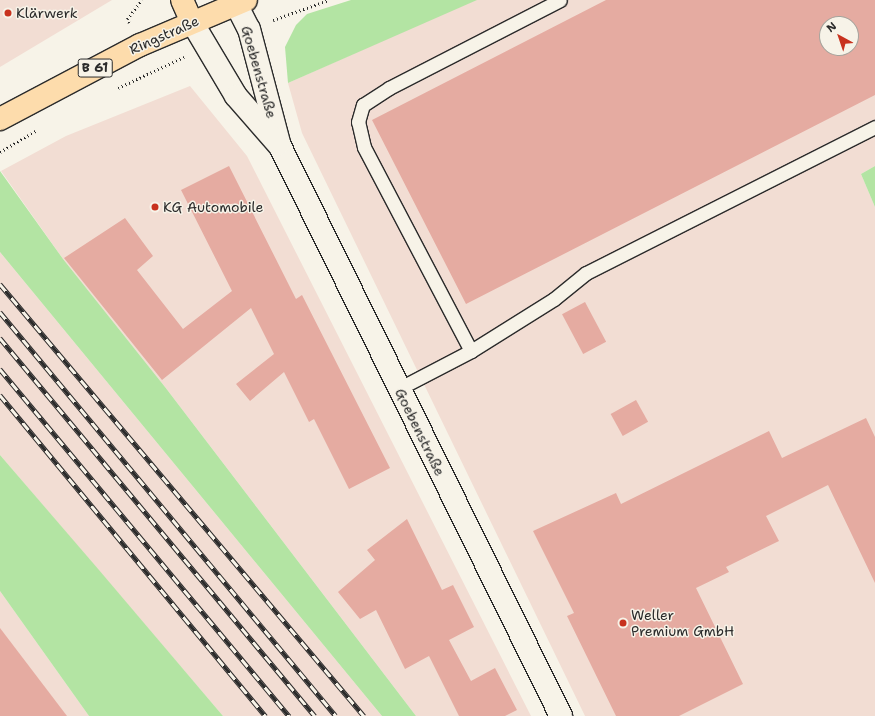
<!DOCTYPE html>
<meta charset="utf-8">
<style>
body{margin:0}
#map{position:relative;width:875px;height:716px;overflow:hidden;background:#f7f3e8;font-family:"Shantell Sans",sans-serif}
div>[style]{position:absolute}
.built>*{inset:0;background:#f2ddd3}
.green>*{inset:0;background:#b3e4a3}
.building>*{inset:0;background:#e5aba1;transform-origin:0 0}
.path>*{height:2.5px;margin-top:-1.25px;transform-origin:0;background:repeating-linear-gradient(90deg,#2b2b2b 0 1px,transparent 0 4px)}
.roads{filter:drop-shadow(1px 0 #2b2b2b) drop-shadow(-1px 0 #2b2b2b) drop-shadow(0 1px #2b2b2b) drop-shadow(0 -1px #2b2b2b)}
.service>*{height:13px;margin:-6.5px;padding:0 6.5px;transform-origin:6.5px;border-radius:6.5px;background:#f7f3e8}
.tertiary>*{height:22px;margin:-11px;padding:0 11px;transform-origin:11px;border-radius:11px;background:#f7f3e8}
.primary>*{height:22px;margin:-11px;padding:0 11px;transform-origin:11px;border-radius:11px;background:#fddcac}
.rail>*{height:4.5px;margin-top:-2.25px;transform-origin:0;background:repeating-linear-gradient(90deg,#f7f3e8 0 9px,#2b2b2b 0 18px);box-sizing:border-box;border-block:1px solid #2b2b2b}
.dots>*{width:11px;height:11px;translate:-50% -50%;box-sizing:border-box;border:2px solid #f7f3e8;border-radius:50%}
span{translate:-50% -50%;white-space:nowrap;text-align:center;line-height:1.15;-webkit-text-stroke:3px #f7f3e8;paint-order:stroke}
.shield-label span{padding:1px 3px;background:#f7f3e8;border:1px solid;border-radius:3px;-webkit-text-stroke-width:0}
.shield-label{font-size:13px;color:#2b2b2b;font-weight:700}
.poi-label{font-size:14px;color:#2b2b2b}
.left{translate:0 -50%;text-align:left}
.street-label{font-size:14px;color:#2b2b2b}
.north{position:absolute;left:819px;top:16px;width:40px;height:40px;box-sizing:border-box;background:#f7f3e8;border:1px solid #a5a39c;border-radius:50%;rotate:320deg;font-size:11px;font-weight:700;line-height:16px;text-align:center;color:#2b2b2b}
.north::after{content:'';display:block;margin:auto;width:14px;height:18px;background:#c8321e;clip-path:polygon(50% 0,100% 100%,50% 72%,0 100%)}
</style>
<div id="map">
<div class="built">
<i style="clip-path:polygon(0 0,112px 0,0 67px)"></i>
<i style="clip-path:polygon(evenodd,473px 0,875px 0,875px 166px,861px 174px,875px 207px,875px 716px,585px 716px,302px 133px,288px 83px,473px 0,827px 24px,851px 24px,851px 48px,827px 48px,827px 24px)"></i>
<i style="clip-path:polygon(190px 86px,247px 156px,531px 716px,416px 716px,165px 387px,63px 259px,1px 171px,66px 136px)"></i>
<i style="clip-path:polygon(0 252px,382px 716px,223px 716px,0 455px)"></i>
<i style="clip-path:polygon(0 591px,89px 716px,0 716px)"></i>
</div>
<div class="green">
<i style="clip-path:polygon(351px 0,477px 0,288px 83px,285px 47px,296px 25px,307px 14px)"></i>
<i style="clip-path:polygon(875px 166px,875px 207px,861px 174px)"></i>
<i style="clip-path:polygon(0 171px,63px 259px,165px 387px,416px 716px,382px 716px,0 252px)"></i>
<i style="clip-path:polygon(0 455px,99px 570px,223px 716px,89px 716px,0 591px)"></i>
</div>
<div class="building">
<i style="clip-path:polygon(evenodd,606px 0,875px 0,875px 95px,466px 304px,372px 120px,606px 0,827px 24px,851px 24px,851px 48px,827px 48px,827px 24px)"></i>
<i style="clip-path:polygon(229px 166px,296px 299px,302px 295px,390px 468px,349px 489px,314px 419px,309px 422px,284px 372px,250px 401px,236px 384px,274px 354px,251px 308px,162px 380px,64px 258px,125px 218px,153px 256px,137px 270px,183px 329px,232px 291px,181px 190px)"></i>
<i style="left:585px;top:302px;width:45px;height:26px;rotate:62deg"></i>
<i style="left:636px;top:400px;width:25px;height:29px;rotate:61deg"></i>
<i style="clip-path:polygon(866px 418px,875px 437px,875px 583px,828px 485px,766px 516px,779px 541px,726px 567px,729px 572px,696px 588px,743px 684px,679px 716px,616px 716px,567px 616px,574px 613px,533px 531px,616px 493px,621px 504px,769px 431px,782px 458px)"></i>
<i style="clip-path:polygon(407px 519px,442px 590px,453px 585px,474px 627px,449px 640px,471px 681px,495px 668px,517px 710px,505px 716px,459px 716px,429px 656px,405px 669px,376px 610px,360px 619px,338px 592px,375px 560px,367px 550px)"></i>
<i style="clip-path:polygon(0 628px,67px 716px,0 716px)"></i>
</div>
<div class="path">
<i style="left:273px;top:20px;width:59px;rotate:-19.7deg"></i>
<i style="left:129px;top:23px;width:4px;rotate:-117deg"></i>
<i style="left:127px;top:19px;width:24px;rotate:-52deg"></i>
<i style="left:118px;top:88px;width:73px;rotate:-25.2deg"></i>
<i style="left:0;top:152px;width:43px;rotate:-30.7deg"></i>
</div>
<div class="roads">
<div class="service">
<i style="left:471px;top:351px;width:230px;rotate:-117.7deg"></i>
<i style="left:364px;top:147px;width:26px;rotate:-103deg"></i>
<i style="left:358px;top:122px;width:18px;rotate:-74deg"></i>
<i style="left:363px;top:105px;width:31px;rotate:-33deg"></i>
<i style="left:389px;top:88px;width:192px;rotate:-27.2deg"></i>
<i style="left:398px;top:389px;width:82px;rotate:-27.5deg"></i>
<i style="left:471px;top:351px;width:98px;rotate:-32.1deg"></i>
<i style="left:554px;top:299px;width:41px;rotate:-39.1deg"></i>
<i style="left:586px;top:273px;width:324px;rotate:-26.8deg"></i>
</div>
<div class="tertiary">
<i style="left:236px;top:4px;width:28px;rotate:63deg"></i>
<i style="left:249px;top:29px;width:121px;rotate:75.2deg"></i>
<i style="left:280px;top:146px;width:636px;rotate:63.76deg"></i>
<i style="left:192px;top:22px;width:86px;rotate:59.3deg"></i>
<i style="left:236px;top:96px;width:64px;rotate:48.8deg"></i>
</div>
<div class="primary">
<i style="left:182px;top:0;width:24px;rotate:66deg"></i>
<i style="left:0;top:119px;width:158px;rotate:-27.9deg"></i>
<i style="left:140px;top:45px;width:115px;rotate:-23deg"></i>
</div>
</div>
<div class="rail">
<i style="left:0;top:284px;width:565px;rotate:49.88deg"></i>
<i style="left:0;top:312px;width:525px;rotate:50.25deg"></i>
<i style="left:0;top:338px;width:492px;rotate:50.2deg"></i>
<i style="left:0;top:369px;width:452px;rotate:50.2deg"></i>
<i style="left:0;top:395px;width:417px;rotate:50.4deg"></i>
</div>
<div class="dots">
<i style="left:8px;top:13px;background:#c8321e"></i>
<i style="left:155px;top:207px;background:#c8321e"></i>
<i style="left:623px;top:623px;background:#c8321e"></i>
</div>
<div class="shield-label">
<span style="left:95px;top:68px">B 61</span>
</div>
<div class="poi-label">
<span class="left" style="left:16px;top:13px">Klärwerk</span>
<span class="left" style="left:163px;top:207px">KG Automobile</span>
<span class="left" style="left:631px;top:623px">Weller<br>Premium GmbH</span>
</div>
<div class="street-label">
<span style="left:164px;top:35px;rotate:-24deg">Ringstraße</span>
<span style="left:259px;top:72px;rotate:74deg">Goebenstraße</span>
<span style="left:420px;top:432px;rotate:64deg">Goebenstraße</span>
</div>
<div class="north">N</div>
</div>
